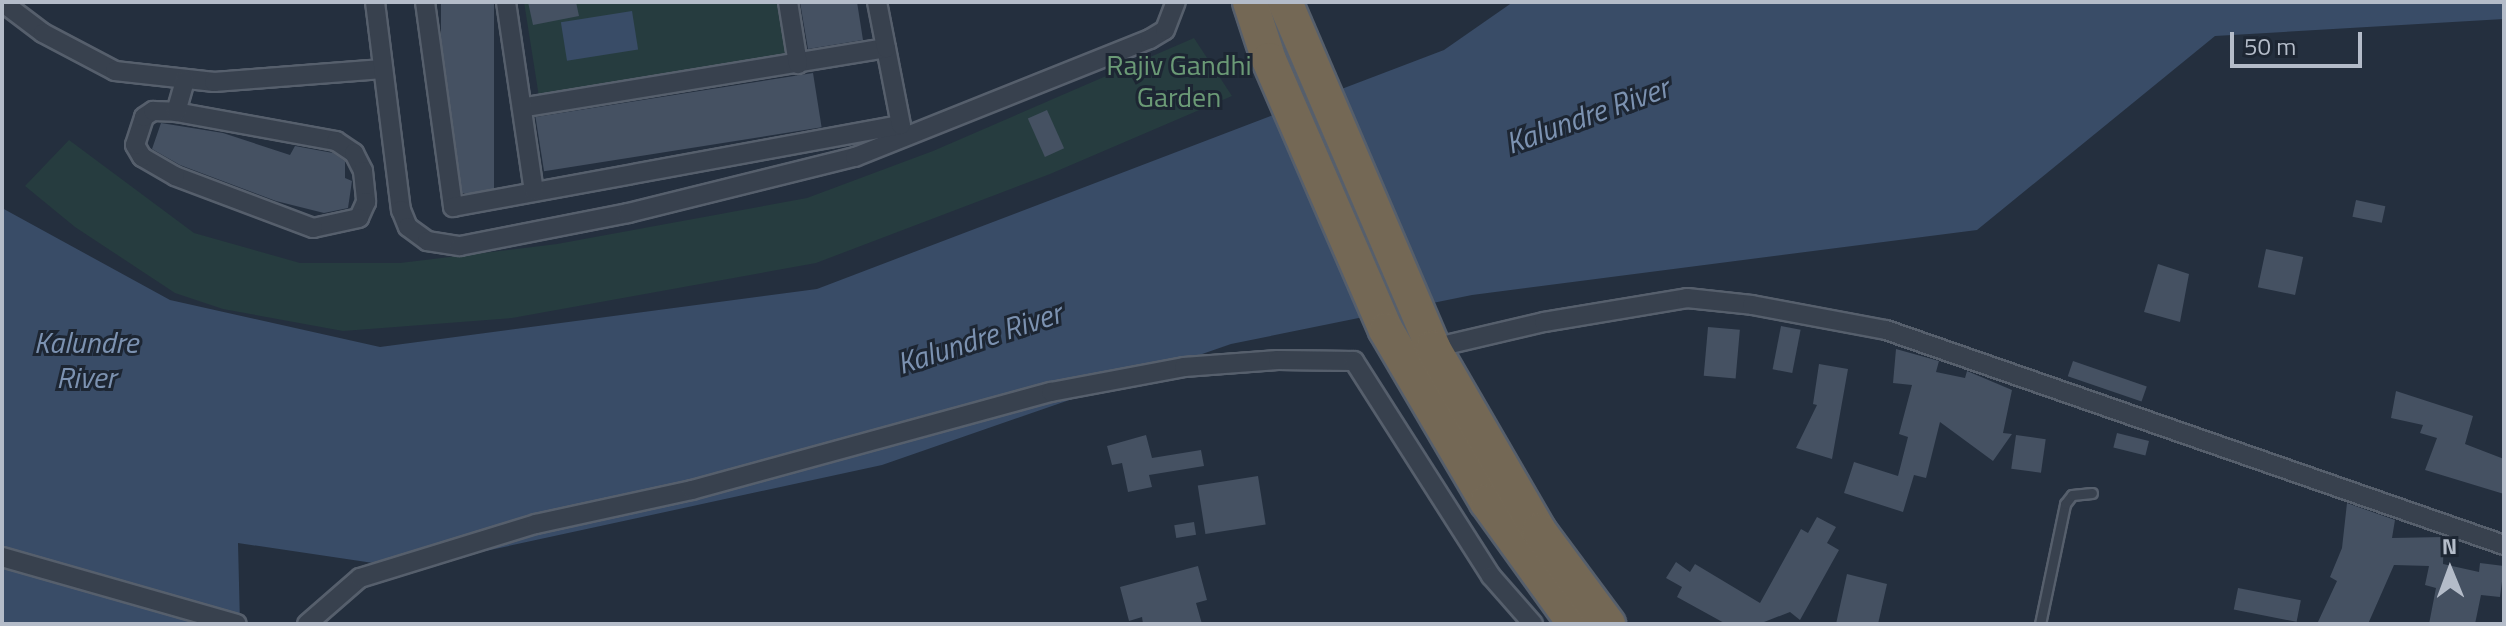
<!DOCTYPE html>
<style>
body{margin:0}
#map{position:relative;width:2506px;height:626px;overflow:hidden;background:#242f3e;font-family:"Titillium Web",sans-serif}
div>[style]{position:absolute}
.green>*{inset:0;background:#263c3f}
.water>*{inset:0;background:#394c67;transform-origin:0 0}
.building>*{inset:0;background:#455162;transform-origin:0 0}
.roads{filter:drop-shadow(2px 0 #565f6c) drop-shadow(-2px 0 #565f6c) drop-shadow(0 2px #565f6c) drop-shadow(0 -2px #565f6c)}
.lane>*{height:9px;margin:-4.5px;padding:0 4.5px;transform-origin:4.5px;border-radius:4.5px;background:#38414e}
.street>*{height:18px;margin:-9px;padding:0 9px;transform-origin:9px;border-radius:9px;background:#38414e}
.highway>*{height:34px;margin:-17px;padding:0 17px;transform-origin:17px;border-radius:17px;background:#746855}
span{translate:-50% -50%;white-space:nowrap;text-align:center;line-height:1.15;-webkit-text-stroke:6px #1d2633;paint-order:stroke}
.park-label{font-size:28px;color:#6b9a76}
.water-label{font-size:30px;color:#7c92b1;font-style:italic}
.frame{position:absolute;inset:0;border:4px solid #b4bcc9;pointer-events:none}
.north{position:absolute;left:2410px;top:530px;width:80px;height:80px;-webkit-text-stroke:6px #1d2633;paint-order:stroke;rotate:359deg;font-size:22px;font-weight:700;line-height:32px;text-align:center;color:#b4bcc9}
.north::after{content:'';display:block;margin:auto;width:28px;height:36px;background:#b4bcc9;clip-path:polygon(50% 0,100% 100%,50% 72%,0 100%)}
.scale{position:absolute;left:2230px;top:32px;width:132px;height:36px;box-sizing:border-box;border:4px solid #b4bcc9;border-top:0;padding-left:10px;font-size:24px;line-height:28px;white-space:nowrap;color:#b4bcc9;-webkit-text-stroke:6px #1d2633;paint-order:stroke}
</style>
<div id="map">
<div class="green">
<i style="clip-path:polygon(524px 2px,777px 2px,786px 58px,539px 97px)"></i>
<i style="clip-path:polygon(1194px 38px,1232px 96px,1050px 174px,816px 263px,512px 318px,343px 331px,223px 309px,175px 293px,75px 227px,25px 186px,69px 140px,194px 233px,300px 263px,400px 263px,557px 244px,807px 198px,933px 151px)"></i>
</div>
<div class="water">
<i style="clip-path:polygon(1513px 2px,2504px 2px,2504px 19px,2215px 36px,1977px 230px,1472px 295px,1231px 344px,882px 465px,407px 568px,238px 543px,240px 624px,2px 624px,2px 208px,170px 300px,380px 347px,817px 289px,1444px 50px)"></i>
<i style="left:632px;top:11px;width:39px;height:72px;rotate:81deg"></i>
</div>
<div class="building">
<i style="left:441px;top:2px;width:53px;height:191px"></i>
<i style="clip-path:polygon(528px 2px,576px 2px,579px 16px,533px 25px)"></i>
<i style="clip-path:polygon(800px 2px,857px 2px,863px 40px,808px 49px)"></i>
<i style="left:813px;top:73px;width:55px;height:281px;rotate:81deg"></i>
<i style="left:1047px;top:110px;width:42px;height:21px;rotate:66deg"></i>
<i style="clip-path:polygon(161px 123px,223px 133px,290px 155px,295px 146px,333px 153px,345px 161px,345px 178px,352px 181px,348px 208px,324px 213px,276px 201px,180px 165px,152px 149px)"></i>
<i style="left:2356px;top:200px;width:30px;height:17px;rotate:12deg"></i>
<i style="left:2266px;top:249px;width:38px;height:39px;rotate:12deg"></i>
<i style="clip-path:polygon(2158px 264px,2189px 274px,2180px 322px,2144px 312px)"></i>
<i style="left:1781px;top:326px;width:20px;height:44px;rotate:11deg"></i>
<i style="left:1708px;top:327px;width:32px;height:49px;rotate:5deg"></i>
<i style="clip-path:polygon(1896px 349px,1939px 361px,1936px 372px,1965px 378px,1967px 371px,2012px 390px,2003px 433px,2012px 434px,1993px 461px,1940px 422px,1926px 478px,1914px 475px,1903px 512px,1844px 493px,1854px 462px,1898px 476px,1908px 437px,1899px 434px,1912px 385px,1893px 383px)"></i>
<i style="left:2073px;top:361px;width:78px;height:16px;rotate:19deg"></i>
<i style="clip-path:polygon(1819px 364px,1848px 369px,1832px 459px,1796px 448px,1817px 405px,1813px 404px)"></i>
<i style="clip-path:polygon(2396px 391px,2473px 416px,2465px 444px,2504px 459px,2504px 494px,2425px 470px,2437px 438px,2420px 433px,2423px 425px,2391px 418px)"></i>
<i style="left:2117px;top:433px;width:33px;height:15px;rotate:14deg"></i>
<i style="clip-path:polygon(1146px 435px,1152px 458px,1201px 450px,1204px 466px,1149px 475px,1152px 487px,1128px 492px,1122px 463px,1112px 465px,1107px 446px)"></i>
<i style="left:2016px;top:435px;width:30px;height:34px;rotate:8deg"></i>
<i style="left:1258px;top:476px;width:49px;height:61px;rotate:81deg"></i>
<i style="clip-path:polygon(2347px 503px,2395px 520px,2392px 538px,2444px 537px,2443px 564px,2479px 572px,2480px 563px,2504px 566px,2500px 597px,2481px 595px,2475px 624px,2429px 624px,2436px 588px,2425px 585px,2429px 566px,2394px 565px,2368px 624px,2317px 624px,2337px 581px,2330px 577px,2342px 548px)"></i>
<i style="clip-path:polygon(1817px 517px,1836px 527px,1827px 543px,1839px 550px,1800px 620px,1790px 612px,1759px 624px,1726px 624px,1677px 597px,1682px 587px,1666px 578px,1676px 562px,1690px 572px,1695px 564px,1760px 603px,1801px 529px,1808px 533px)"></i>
<i style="left:1194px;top:522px;width:13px;height:20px;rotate:81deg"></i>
<i style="clip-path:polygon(1198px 566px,1207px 600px,1196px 603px,1202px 624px,1143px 624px,1142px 617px,1129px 621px,1120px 587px)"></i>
<i style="clip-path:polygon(1847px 574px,1887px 584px,1878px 624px,1836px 624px)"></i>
<i style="left:2238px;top:588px;width:64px;height:22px;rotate:11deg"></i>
</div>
<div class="roads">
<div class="lane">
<i style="left:2040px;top:624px;width:123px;rotate:-78.2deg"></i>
<i style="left:2065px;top:504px;width:11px;rotate:-52deg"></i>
<i style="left:2072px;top:495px;width:20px;rotate:-6deg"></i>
</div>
<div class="street">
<i style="left:2px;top:2px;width:51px;rotate:37.1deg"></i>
<i style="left:43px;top:33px;width:81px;rotate:27.8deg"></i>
<i style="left:115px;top:71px;width:100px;rotate:6.3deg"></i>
<i style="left:214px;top:82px;width:169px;rotate:-4.4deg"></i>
<i style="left:375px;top:2px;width:210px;rotate:82.9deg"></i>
<i style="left:401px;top:210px;width:18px;rotate:68deg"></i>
<i style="left:408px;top:227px;width:24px;rotate:36deg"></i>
<i style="left:427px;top:241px;width:33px;rotate:9deg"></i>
<i style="left:460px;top:246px;width:171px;rotate:-11.1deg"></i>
<i style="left:628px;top:213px;width:234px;rotate:-13.9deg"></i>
<i style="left:855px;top:157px;width:318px;rotate:-21.8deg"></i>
<i style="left:1150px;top:39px;width:17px;rotate:-31deg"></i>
<i style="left:1165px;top:30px;width:30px;rotate:-69deg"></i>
<i style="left:425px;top:2px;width:207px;rotate:82.2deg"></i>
<i style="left:453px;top:207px;width:455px;rotate:-10.4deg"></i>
<i style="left:901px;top:125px;width:78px;rotate:-101deg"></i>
<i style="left:886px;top:48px;width:367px;rotate:170.7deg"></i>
<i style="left:506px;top:2px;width:191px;rotate:81.6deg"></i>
<i style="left:788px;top:2px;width:63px;rotate:80.8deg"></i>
<i style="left:877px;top:2px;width:47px;rotate:78.9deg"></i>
<i style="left:176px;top:112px;width:163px;rotate:10.3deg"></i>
<i style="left:336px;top:141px;width:22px;rotate:34deg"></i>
<i style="left:354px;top:153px;width:20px;rotate:63deg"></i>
<i style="left:363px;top:171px;width:31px;rotate:84deg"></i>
<i style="left:366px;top:202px;width:17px;rotate:114deg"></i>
<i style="left:359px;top:218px;width:47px;rotate:167.7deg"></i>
<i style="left:313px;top:228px;width:147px;rotate:-159.4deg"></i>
<i style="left:175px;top:176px;width:38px;rotate:-150deg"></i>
<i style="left:142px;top:157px;width:14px;rotate:-120deg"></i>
<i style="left:135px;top:145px;width:29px;rotate:-72deg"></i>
<i style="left:144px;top:117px;width:11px;rotate:-34deg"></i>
<i style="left:153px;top:111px;width:23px;rotate:2deg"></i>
<i style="left:176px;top:112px;width:33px;rotate:-74deg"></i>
<i style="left:1433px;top:348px;width:114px;rotate:-13.2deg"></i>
<i style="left:1544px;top:322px;width:145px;rotate:-9.5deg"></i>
<i style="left:1687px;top:298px;width:65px;rotate:6.1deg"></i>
<i style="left:1752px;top:305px;width:136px;rotate:10.6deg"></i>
<i style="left:1886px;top:330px;width:654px;rotate:19.18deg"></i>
<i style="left:2px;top:557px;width:244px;rotate:15.9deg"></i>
<i style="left:307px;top:624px;width:70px;rotate:-41deg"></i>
<i style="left:360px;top:578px;width:184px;rotate:-17.1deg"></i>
<i style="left:536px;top:524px;width:160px;rotate:-12.3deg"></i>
<i style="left:692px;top:490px;width:372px;rotate:-15.3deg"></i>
<i style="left:1051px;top:392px;width:135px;rotate:-10.6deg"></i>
<i style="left:1184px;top:367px;width:94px;rotate:-4.3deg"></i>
<i style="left:1278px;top:360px;width:76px;rotate:0.8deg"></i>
<i style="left:1354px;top:361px;width:255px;rotate:57.5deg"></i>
<i style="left:1491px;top:576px;width:64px;rotate:48.8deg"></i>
</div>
<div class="highway">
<i style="left:1250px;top:2px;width:61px;rotate:71.9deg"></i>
<i style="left:1269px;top:60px;width:294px;rotate:66.6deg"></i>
<i style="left:1386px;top:330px;width:199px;rotate:59.6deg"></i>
<i style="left:1487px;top:502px;width:150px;rotate:54.2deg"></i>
<i style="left:1285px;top:2px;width:376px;rotate:66.8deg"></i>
<i style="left:1433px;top:348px;width:211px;rotate:59.9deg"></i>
<i style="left:1539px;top:531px;width:116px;rotate:53.4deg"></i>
</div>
</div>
<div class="park-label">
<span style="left:1179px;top:81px">Rajiv Gandhi<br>Garden</span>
</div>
<div class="water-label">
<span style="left:1587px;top:115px;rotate:-20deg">Kalundre River</span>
<span style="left:979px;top:338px;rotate:-18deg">Kalundre River</span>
<span style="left:86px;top:359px">Kalundre<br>River</span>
</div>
<div class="frame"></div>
<div class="north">N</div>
<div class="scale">50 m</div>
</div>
